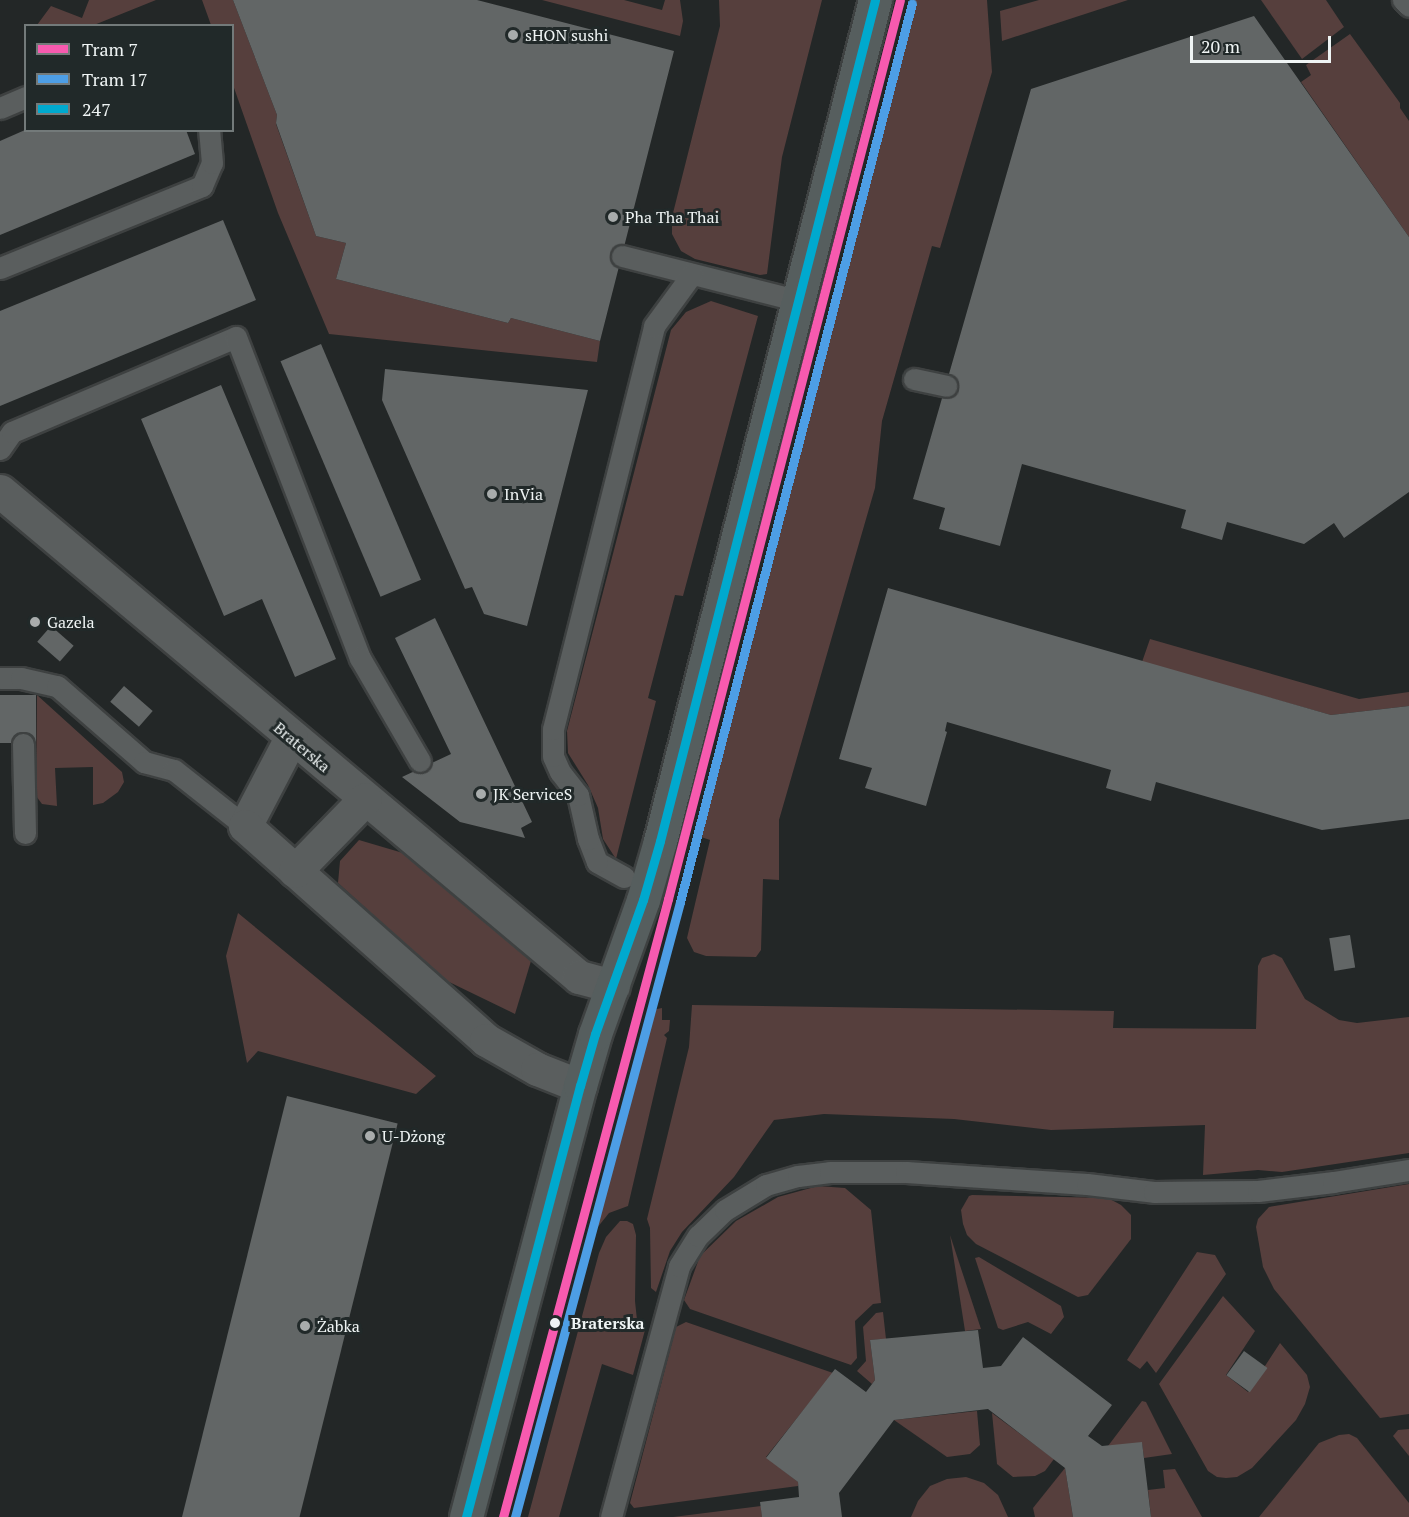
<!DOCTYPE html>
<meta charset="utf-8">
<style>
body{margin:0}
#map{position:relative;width:1409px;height:1517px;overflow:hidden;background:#232727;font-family:"PT Serif",serif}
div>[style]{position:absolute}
.green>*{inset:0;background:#563f3d}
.building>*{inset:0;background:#626666;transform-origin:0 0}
.roads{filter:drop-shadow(2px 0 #3e4141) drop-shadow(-2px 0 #3e4141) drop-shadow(0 2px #3e4141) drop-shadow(0 -2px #3e4141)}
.lane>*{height:21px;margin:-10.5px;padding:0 10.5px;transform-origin:10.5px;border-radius:10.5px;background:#5a5e5e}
.street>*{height:33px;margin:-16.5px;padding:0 16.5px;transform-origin:16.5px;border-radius:16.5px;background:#5a5e5e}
.secondary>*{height:33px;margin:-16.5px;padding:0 16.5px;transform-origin:16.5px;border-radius:16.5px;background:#565e5e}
.bus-1>*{height:9px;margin:-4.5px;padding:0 4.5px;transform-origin:4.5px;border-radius:4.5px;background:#00a9ce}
.tram-1>*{height:9px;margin:-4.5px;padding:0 4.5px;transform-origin:4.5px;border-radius:4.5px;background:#f75aaf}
.tram-2>*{height:9px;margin:-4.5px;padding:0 4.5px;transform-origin:4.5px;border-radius:4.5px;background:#4d9ee5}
.dots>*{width:16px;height:16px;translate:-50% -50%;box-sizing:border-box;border:3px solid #212929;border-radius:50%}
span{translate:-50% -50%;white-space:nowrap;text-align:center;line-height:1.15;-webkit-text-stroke:6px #212929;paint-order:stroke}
.poi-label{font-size:16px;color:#eff4f4}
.left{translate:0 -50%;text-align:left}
.street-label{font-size:16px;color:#eff4f4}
.stop-label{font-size:16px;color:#eff4f4;font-weight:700}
.legend{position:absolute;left:24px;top:24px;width:210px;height:108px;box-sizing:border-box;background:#212929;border:2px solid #737a7a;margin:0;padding:8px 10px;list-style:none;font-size:18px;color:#eff4f4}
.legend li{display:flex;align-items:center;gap:12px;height:30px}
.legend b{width:30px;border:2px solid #737a7a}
.scale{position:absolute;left:1190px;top:36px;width:141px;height:27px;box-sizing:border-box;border:3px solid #eff4f4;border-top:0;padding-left:8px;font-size:18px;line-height:21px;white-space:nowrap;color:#eff4f4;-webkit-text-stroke:4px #212929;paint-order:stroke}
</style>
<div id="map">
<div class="green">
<i style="clip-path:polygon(89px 0,156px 0,94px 25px,37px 25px,51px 6px,82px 18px)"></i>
<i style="clip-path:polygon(202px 0,233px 0,277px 115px,276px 124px,316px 236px,346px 243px,336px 279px,508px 323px,511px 318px,600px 341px,597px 362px,329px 334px,278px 213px,233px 85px,232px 26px,211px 25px)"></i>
<i style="clip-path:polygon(542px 0,624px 0,662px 10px,665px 0,680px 0,683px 21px,680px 36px)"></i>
<i style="clip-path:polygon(719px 0,822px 0,782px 157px,767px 274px,760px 275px,695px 259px,681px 251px,672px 234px,672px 217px,720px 26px)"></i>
<i style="clip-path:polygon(913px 0,987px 0,992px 72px,940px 248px,932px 246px,882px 421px,875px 488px,779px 820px,779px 880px,763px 879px,761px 950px,756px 957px,706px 956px,694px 952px,687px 938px,710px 840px,698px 836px)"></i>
<i style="clip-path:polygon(1039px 0,1128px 0,1002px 41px,1000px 11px)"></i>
<i style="clip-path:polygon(1261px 0,1326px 0,1344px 27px,1302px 59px)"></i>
<i style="clip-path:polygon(1350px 34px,1400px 103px,1400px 108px,1409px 121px,1409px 237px,1301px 82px,1311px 75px,1306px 65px)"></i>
<i style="clip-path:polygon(711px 301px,758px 316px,683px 596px,675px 595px,648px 698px,656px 701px,616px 859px,603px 839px,598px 808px,588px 785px,568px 753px,567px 731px,671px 330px,686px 312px)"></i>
<i style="clip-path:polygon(1150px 639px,1359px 699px,1409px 692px,1409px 706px,1331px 715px,1142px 662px)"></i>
<i style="clip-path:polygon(37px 695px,122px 772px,124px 782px,118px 792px,103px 803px,93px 805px,93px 767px,55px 768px,57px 806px,42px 804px,36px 796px)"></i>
<i style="clip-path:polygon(359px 840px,403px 853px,531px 961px,515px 1014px,445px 980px,338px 883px,340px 861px)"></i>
<i style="clip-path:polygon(238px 913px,436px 1076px,416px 1094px,258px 1051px,247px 1063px,226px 956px)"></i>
<i style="clip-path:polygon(1274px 954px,1282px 958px,1305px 999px,1339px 1020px,1357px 1023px,1409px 1017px,1409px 1153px,1282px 1172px,1258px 1170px,1203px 1175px,1205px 1125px,1051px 1130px,954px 1119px,824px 1114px,774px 1120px,734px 1177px,682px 1232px,670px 1251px,656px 1292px,651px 1288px,650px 1228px,647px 1219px,689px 1047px,692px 1005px,1114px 1011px,1113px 1028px,1256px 1029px,1258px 966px,1262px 958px)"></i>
<i style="clip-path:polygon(662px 1008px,662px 1020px,670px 1020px,669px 1031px,664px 1035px,667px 1038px,628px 1206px,609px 1213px,593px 1233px,652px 1010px)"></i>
<i style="clip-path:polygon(1409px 1184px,1409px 1414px,1380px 1418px,1274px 1289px,1263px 1267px,1256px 1227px,1258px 1219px,1269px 1207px)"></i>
<i style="clip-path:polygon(818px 1186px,845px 1188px,871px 1210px,881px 1303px,873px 1304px,855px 1321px,857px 1358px,851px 1365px,690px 1309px,684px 1300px,700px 1256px,736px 1221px,778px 1197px)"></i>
<i style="clip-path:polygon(972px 1195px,1108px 1198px,1121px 1205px,1131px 1215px,1131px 1239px,1088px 1295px,1078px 1297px,976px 1244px,967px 1235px,963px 1224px,961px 1210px,969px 1196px)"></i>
<i style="clip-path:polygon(620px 1221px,627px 1221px,633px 1224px,636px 1235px,635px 1301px,637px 1320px,645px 1330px,633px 1375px,602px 1364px,559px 1517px,528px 1517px,599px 1253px,606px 1237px)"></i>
<i style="clip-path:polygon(950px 1235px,981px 1329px,965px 1331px)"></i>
<i style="clip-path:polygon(1197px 1252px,1215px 1255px,1226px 1274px,1156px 1373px,1147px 1361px,1140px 1369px,1127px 1360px)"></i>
<i style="clip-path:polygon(979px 1257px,1061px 1306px,1064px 1317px,1051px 1334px,1028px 1322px,1003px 1330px,998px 1328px,975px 1258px)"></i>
<i style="clip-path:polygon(1223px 1296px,1255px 1331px,1226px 1375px,1248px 1392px,1280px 1343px,1307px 1375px,1310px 1387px,1305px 1404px,1296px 1420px,1252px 1468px,1237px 1477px,1226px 1478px,1217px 1477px,1208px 1471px,1159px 1384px)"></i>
<i style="clip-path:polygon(883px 1312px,886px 1339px,870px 1340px,875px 1380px,872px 1384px,857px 1371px,866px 1361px,863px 1327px,876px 1313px)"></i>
<i style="clip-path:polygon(686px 1322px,833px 1373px,766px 1457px,798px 1482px,798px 1486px,634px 1508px,630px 1503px,676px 1327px)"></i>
<i style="clip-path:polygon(1142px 1401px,1146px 1402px,1172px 1454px,1144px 1458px,1142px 1443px,1108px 1446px)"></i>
<i style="clip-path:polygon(977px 1411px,980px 1445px,970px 1454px,947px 1457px,894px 1420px)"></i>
<i style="clip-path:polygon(992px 1413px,1054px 1459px,1045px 1471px,1035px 1476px,1013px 1477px,997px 1464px)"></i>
<i style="clip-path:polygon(1409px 1429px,1409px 1456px,1393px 1436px,1398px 1430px)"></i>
<i style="clip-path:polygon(1349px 1434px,1357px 1438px,1409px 1503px,1409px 1517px,1259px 1517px,1319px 1443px,1339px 1435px)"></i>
<i style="clip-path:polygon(1065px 1468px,1073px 1517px,1035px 1517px,1033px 1508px)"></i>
<i style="clip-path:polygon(1175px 1469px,1202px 1517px,1151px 1517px,1148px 1490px,1165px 1488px,1163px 1470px)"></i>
<i style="clip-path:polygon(966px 1477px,984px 1483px,998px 1495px,1008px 1517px,911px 1517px,918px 1501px,930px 1486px,947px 1479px)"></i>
<i style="clip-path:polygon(761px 1506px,762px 1517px,673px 1517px)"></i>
</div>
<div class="building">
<i style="clip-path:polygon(233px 0,477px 0,674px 51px,600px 341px,511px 318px,508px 323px,336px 279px,346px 243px,316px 236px,276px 123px,277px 115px)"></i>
<i style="clip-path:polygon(1254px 16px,1409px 237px,1409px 492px,1344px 538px,1334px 523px,1304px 544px,1227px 522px,1222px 540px,1181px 528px,1186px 510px,1022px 464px,1000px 546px,939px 529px,945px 508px,913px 499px,1031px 89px)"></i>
<i style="clip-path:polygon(25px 130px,186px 130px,195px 154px,0 235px,0 141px)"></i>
<i style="clip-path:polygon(223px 220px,256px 300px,0 406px,0 311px)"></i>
<i style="left:321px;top:344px;width:256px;height:44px;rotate:67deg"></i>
<i style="clip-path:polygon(385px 369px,588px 390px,527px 626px,484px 614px,472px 587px,465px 589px,382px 400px)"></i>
<i style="clip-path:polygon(221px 385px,336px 659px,295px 677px,262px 599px,224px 616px,141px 419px)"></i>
<i style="clip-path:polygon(888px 588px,1331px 715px,1409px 706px,1409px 819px,1322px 830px,1156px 782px,1151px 801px,1106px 788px,1111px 770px,947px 722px,945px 731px,947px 732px,926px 806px,865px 788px,872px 768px,839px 759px)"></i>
<i style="clip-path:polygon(435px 618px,532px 822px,521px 828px,525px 838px,460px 822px,402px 777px,451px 754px,395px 638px)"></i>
<i style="left:51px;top:626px;width:30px;height:21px;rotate:41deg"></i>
<i style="left:124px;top:686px;width:38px;height:21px;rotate:41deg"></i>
<i style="left:36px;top:695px;width:48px;height:36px;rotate:90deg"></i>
<i style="left:1350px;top:935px;width:33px;height:21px;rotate:81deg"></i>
<i style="left:287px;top:1096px;width:114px;height:434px;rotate:14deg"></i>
<i style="clip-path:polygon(978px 1330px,983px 1368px,1001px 1366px,1023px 1337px,1112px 1405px,1088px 1436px,1102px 1446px,1142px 1442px,1151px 1517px,1073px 1517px,1065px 1468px,988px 1409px,894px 1420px,839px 1493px,842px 1517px,762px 1517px,760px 1502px,799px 1497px,798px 1482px,766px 1458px,835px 1369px,866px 1392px,875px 1380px,870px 1340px)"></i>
<i style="left:1244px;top:1351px;width:29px;height:30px;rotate:36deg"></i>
</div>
<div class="roads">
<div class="lane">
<i style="left:1403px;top:0;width:8px;rotate:45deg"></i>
<i style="left:0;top:108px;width:28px;rotate:-23deg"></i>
<i style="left:622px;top:256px;width:179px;rotate:14.2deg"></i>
<i style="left:0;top:268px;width:218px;rotate:-22.1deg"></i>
<i style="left:202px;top:186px;width:25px;rotate:-67deg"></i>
<i style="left:212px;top:163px;width:33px;rotate:-95deg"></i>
<i style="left:914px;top:379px;width:33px;rotate:12deg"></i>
<i style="left:0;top:449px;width:21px;rotate:-55deg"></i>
<i style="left:12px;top:432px;width:243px;rotate:-23deg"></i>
<i style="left:236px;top:337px;width:344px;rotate:68.9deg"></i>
<i style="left:360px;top:658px;width:119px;rotate:59.8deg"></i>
<i style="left:0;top:678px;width:21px"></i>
<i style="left:21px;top:678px;width:37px;rotate:13deg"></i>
<i style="left:57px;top:686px;width:116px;rotate:41.1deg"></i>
<i style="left:144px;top:762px;width:31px;rotate:15deg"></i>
<i style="left:174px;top:770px;width:90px;rotate:38.3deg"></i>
<i style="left:23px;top:744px;width:89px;rotate:88.7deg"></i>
<i style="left:624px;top:877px;width:31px;rotate:-151deg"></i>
<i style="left:597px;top:862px;width:25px;rotate:-111deg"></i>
<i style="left:588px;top:839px;width:45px;rotate:-102.8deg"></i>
<i style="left:578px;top:795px;width:29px;rotate:-128deg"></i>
<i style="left:560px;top:772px;width:17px;rotate:-114deg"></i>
<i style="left:553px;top:756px;width:27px;rotate:-90deg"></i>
<i style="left:553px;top:729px;width:415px;rotate:-75.9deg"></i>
<i style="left:654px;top:326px;width:64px;rotate:-53.8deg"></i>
<i style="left:611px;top:1517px;width:260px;rotate:-74.8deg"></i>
<i style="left:679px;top:1266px;width:36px;rotate:-58deg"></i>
<i style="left:698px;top:1236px;width:37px;rotate:-44deg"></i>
<i style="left:725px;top:1210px;width:48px;rotate:-31.4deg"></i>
<i style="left:766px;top:1185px;width:33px;rotate:-16deg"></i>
<i style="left:798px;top:1176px;width:32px;rotate:-7deg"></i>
<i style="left:830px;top:1172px;width:76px"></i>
<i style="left:906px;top:1172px;width:181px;rotate:3.8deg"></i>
<i style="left:1087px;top:1184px;width:67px;rotate:6.8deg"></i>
<i style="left:1154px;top:1192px;width:104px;rotate:-0.6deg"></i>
<i style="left:1258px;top:1191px;width:76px;rotate:-6.8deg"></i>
<i style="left:1333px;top:1182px;width:77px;rotate:-9deg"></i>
</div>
<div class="street">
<i style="left:0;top:491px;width:756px;rotate:40.01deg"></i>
<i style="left:579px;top:977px;width:35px;rotate:15deg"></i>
<i style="left:291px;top:738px;width:99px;rotate:117.6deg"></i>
<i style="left:245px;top:826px;width:322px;rotate:41.6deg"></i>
<i style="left:486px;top:1040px;width:59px;rotate:29.6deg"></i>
<i style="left:537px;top:1069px;width:46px;rotate:21.6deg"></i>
<i style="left:295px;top:871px;width:100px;rotate:-45.8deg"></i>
</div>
<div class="secondary">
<i style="left:466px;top:1517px;width:446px;rotate:-75.2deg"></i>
<i style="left:580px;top:1086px;width:54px;rotate:-73.9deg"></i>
<i style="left:595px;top:1034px;width:142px;rotate:-70.3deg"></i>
<i style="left:643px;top:900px;width:61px;rotate:-73.9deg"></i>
<i style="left:660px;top:841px;width:868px;rotate:-75.66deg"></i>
</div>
</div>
<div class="bus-1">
<i style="left:466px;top:1517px;width:446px;rotate:-75.2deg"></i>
<i style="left:580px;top:1086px;width:54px;rotate:-73.9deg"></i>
<i style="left:595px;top:1034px;width:142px;rotate:-70.3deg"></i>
<i style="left:643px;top:900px;width:61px;rotate:-73.9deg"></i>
<i style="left:660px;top:841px;width:868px;rotate:-75.66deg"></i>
</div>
<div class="tram-1">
<i style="left:503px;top:1517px;width:640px;rotate:-75.05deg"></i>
<i style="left:668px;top:899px;width:928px;rotate:-75.53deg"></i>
</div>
<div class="tram-2">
<i style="left:515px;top:1517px;width:637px;rotate:-74.98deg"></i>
<i style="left:680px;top:902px;width:928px;rotate:-75.53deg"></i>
</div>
<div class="dots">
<i style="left:513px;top:35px;background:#a8acac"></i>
<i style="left:613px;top:217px;background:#a8acac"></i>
<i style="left:492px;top:494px;background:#a8acac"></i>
<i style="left:35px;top:622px;background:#a8acac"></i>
<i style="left:481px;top:794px;background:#a8acac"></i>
<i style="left:370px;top:1136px;background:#a8acac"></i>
<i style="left:555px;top:1323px;background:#eff4f4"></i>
<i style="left:305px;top:1326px;background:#a8acac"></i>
</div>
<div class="poi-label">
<span class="left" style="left:525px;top:35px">sHON sushi</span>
<span class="left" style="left:625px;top:217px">Pha Tha Thai</span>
<span class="left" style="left:504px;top:494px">InVia</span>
<span class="left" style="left:47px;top:622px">Gazela</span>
<span class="left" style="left:493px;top:794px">JK ServiceS</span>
<span class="left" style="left:382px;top:1136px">U-Dżong</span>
<span class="left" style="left:317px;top:1326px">Żabka</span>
</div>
<div class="street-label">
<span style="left:302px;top:747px;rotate:40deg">Braterska</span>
</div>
<div class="stop-label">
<span class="left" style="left:571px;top:1323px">Braterska</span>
</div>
<ul class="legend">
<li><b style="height:8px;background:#f75aaf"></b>Tram 7</li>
<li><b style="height:8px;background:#4d9ee5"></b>Tram 17</li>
<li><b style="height:8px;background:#00a9ce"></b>247</li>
</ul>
<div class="scale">20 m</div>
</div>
